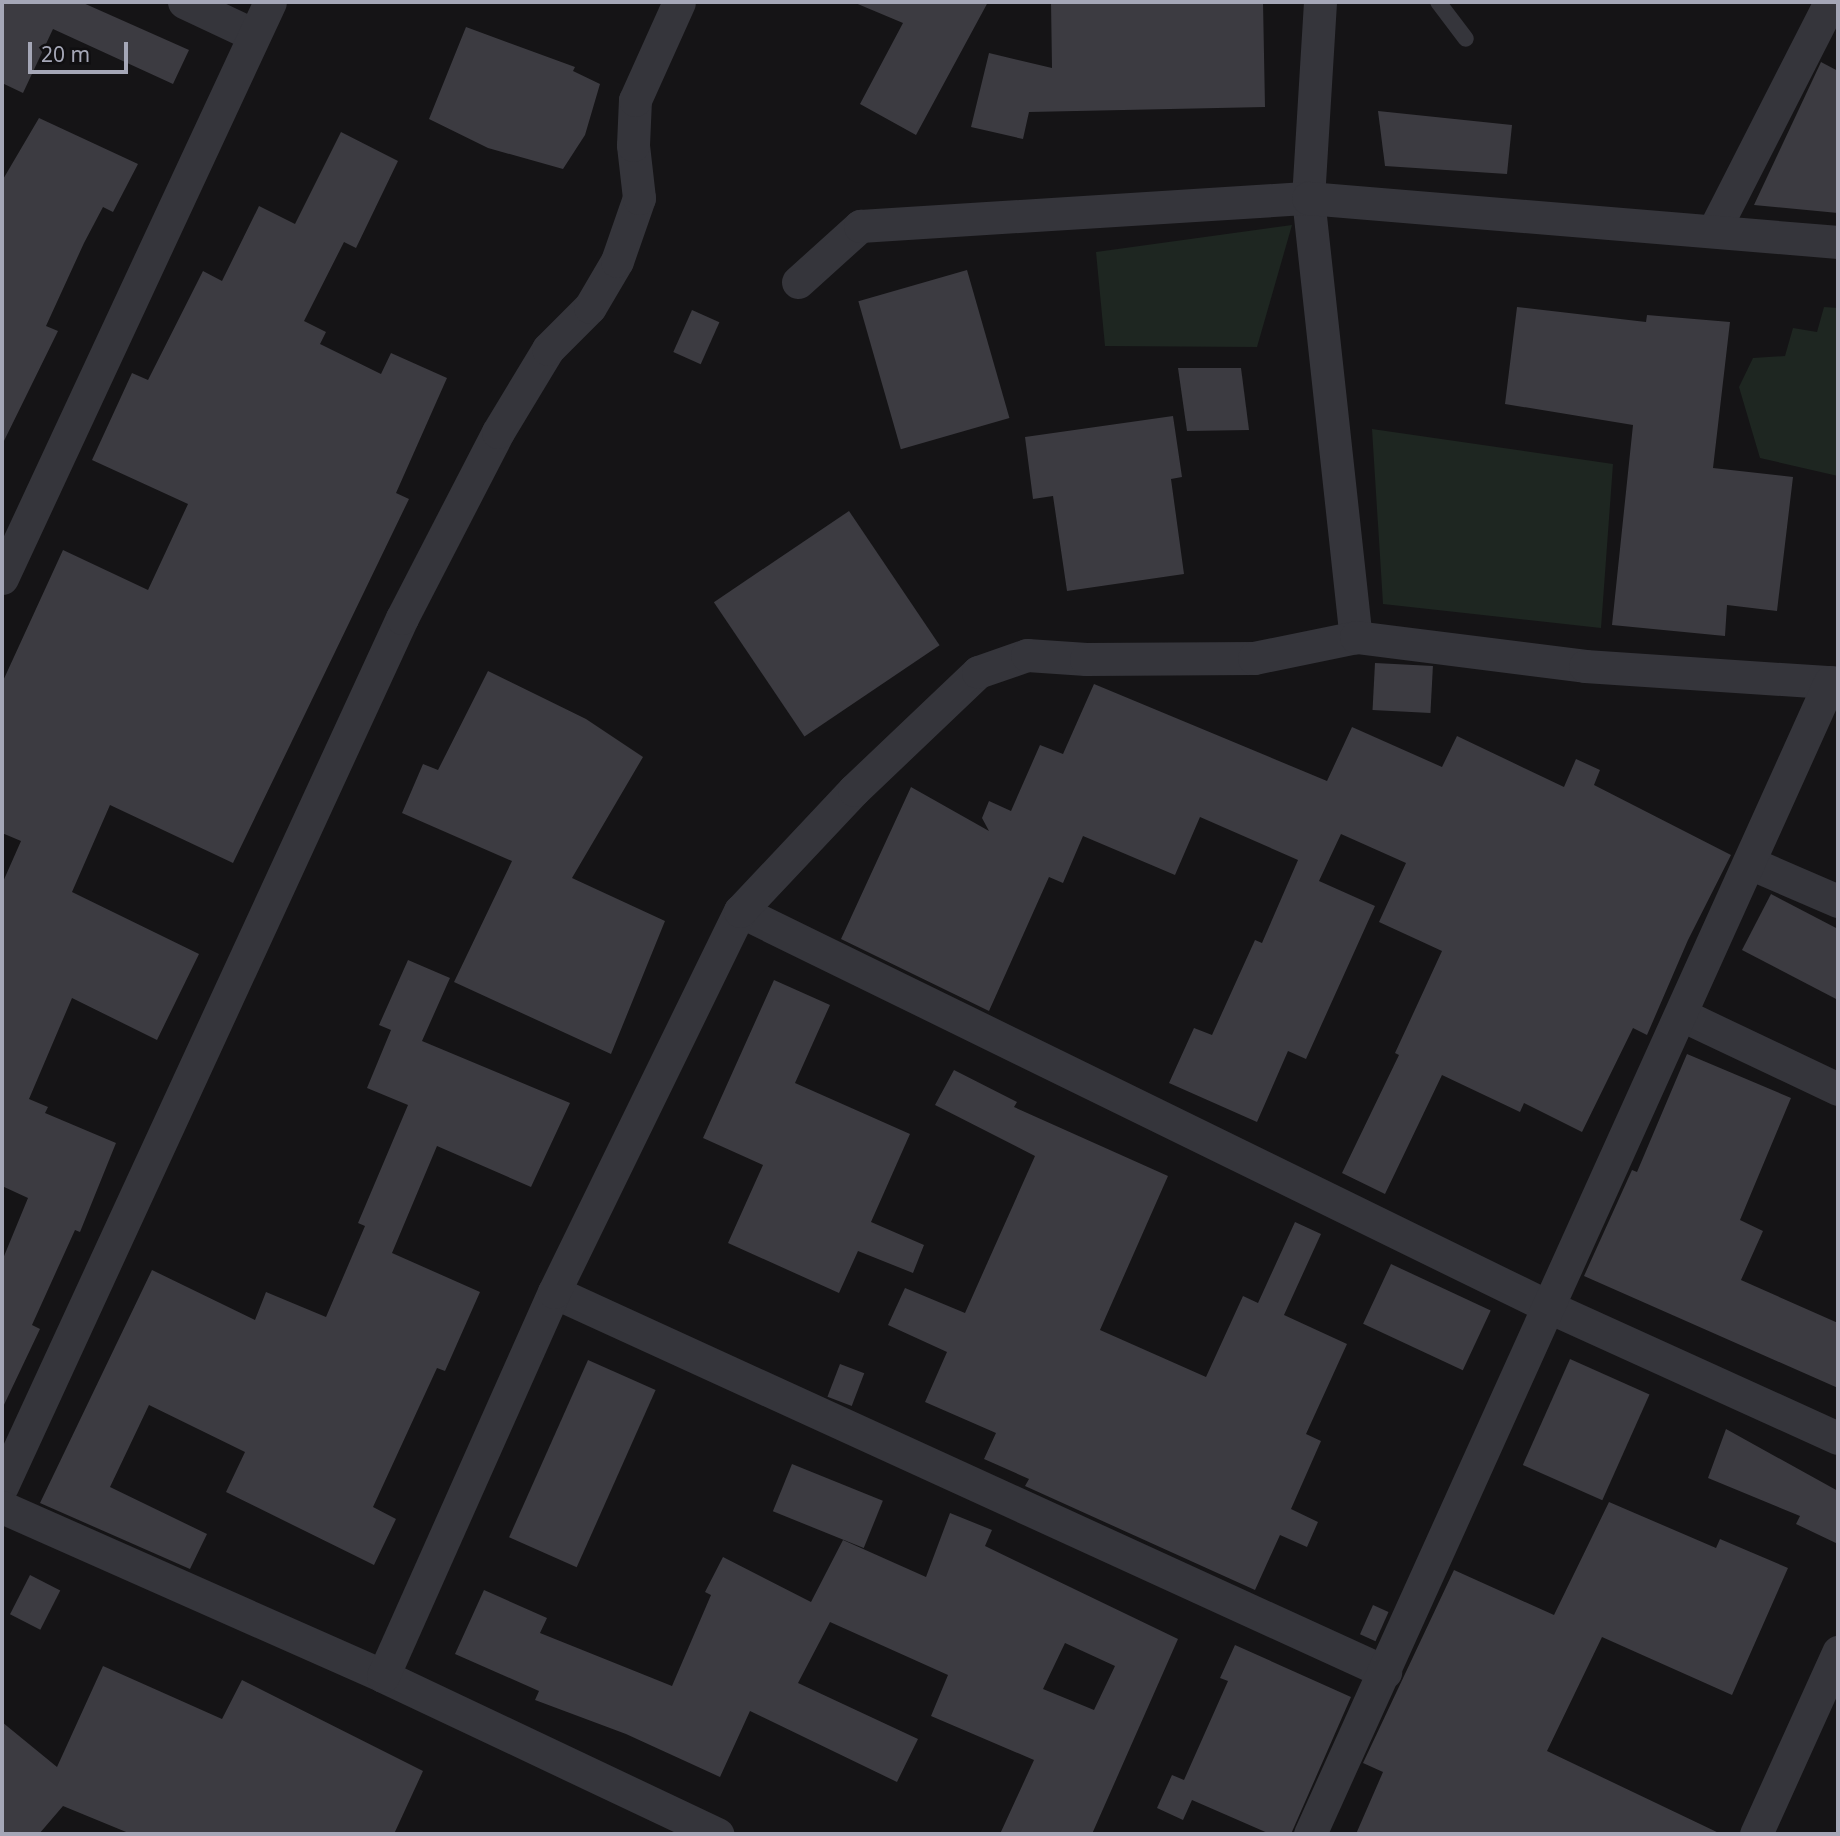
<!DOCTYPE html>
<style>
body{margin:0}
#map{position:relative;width:1840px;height:1836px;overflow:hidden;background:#151416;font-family:"Noto Sans",sans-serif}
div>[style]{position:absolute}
.green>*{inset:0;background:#1e2621}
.building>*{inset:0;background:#3c3b41;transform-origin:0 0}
.service>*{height:16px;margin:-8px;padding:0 8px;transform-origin:8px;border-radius:8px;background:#35353b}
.minor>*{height:33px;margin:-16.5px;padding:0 16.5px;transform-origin:16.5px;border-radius:16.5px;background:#35353b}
span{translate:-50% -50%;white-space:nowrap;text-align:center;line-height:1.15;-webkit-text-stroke:5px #100f11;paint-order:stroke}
.frame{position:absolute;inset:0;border:4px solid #a5a7b7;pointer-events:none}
.scale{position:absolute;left:28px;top:42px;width:100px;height:32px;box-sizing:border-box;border:4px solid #a5a7b7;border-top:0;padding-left:9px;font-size:21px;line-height:24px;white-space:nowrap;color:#a5a7b7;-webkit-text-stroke:5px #100f11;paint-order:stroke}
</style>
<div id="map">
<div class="green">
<i style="clip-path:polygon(1292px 225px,1257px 347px,1105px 346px,1096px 252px)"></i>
<i style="clip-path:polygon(1824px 307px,1838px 308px,1838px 476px,1760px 458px,1739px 387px,1753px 358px,1785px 356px,1793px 328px,1817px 332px)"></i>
<i style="clip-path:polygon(1372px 429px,1613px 464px,1601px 628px,1383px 604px)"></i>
</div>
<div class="building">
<i style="clip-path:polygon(2px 2px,81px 2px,189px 50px,173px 84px,53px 29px,23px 93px,2px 83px)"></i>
<i style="clip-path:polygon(853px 2px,988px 2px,916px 135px,860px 104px,903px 23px)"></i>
<i style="clip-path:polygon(1051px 2px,1263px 2px,1265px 107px,1029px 112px,1023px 139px,971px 127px,989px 53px,1052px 68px)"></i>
<i style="clip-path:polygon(466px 27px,575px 67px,573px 71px,600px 84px,585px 135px,563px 169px,488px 148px,429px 119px)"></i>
<i style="clip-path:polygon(1821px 62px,1838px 71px,1838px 213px,1754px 205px)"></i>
<i style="clip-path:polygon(1378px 111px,1512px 125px,1507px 174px,1385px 166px)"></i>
<i style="clip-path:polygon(39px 118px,138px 164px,113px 212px,103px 207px,84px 243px,46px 326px,58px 331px,2px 445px,2px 181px)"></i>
<i style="clip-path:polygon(341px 132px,398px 161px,356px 248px,344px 242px,304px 321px,326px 332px,320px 344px,381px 374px,391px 353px,447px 378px,396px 493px,409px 499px,233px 863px,110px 805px,72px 892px,199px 954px,157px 1040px,72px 998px,29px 1099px,48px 1107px,45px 1113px,116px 1143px,80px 1232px,75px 1230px,32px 1325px,40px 1329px,2px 1409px,2px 1261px,28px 1198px,2px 1186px,2px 884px,21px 841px,2px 833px,2px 683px,63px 550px,148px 590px,188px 504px,92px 460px,132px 373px,148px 380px,203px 271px,222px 281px,259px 206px,295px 224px)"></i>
<i style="left:967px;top:270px;width:154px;height:113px;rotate:74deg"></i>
<i style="clip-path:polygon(1517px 307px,1646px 322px,1647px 315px,1730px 322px,1713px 468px,1793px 477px,1777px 611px,1727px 605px,1725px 636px,1612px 625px,1633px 425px,1505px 404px)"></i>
<i style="left:692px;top:310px;width:30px;height:46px;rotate:24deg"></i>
<i style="clip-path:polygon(1178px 368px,1241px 368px,1249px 430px,1187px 431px)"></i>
<i style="clip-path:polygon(1173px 416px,1182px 477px,1171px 479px,1184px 574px,1067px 591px,1053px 496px,1033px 499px,1025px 437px)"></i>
<i style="left:849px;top:511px;width:162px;height:163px;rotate:56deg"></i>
<i style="left:1375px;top:663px;width:58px;height:47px;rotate:3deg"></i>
<i style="clip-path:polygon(488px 671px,586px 719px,643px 757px,572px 878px,665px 921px,611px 1054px,454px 982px,512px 861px,402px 813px,423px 764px,438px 770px)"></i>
<i style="clip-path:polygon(1094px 684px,1327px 781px,1352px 727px,1442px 767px,1457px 736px,1564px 787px,1576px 759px,1600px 770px,1594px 785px,1731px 855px,1688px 940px,1647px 1035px,1633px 1028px,1582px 1132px,1524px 1103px,1520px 1112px,1442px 1075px,1385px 1194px,1342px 1173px,1399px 1055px,1395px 1053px,1442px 951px,1379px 922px,1406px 863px,1341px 834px,1319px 881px,1375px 906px,1306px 1059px,1288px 1051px,1257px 1122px,1169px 1083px,1194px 1028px,1212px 1035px,1255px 940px,1262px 943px,1298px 860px,1200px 817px,1175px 875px,1083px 836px,1063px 883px,1049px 877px,989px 1011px,841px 939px,911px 787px,989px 831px,982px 818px,989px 801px,1011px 811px,1040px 745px,1063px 754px)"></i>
<i style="clip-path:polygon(1771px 894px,1838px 929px,1838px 1000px,1742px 950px)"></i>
<i style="clip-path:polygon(408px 960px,450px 978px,422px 1041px,570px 1103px,531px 1187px,437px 1146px,392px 1253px,480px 1292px,445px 1371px,437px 1368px,373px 1507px,396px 1519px,374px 1565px,226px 1492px,245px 1452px,149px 1405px,110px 1487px,207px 1534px,190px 1569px,40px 1503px,152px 1270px,255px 1320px,266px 1292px,326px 1317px,365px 1226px,358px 1223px,408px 1105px,367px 1088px,391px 1030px,379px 1025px)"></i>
<i style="clip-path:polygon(774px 980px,830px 1005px,795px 1083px,910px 1134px,871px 1222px,924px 1245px,913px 1273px,858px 1251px,839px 1293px,728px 1243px,763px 1165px,703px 1138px)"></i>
<i style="clip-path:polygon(1687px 1054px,1791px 1098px,1740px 1220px,1763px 1231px,1741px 1280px,1838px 1323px,1838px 1388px,1584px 1276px,1632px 1170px,1637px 1172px)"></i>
<i style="clip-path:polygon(954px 1070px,1017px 1102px,1014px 1107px,1168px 1176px,1100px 1330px,1206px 1377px,1243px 1296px,1258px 1303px,1295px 1222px,1321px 1234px,1284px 1315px,1347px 1344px,1306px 1434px,1321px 1441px,1291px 1509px,1318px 1522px,1307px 1547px,1280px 1535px,1255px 1590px,1025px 1486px,1029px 1479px,984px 1459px,996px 1433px,925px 1402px,947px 1352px,888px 1325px,905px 1288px,965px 1313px,1035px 1156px,935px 1105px)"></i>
<i style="left:1391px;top:1264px;width:110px;height:66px;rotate:25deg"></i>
<i style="left:1570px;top:1359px;width:87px;height:116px;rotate:24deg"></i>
<i style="left:588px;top:1360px;width:74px;height:194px;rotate:24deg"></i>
<i style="left:840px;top:1364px;width:26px;height:35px;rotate:21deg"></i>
<i style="clip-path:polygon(1726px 1429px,1838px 1491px,1838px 1544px,1796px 1524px,1800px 1516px,1708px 1478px)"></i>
<i style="left:792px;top:1464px;width:98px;height:51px;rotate:22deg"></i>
<i style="clip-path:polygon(1609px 1502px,1716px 1548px,1720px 1539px,1788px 1568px,1732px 1695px,1602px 1637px,1547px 1751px,1721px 1834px,1356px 1834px,1383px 1772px,1363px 1763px,1454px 1570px,1554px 1615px)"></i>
<i style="clip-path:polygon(evenodd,950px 1513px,992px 1530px,985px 1546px,1178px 1639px,1092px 1834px,1000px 1834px,1034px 1760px,931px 1716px,948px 1675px,830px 1622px,798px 1683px,918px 1739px,897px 1782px,750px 1711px,720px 1777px,626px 1734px,535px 1700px,539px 1691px,455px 1654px,484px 1590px,547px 1618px,540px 1633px,672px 1686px,711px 1595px,705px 1592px,723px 1557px,811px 1602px,843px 1540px,926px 1577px,950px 1513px,1065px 1643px,1115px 1666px,1094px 1710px,1043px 1689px,1065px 1643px)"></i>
<i style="left:30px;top:1575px;width:34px;height:44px;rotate:27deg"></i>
<i style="left:1373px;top:1605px;width:17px;height:32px;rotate:24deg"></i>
<i style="clip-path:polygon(1235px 1645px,1351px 1697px,1291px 1834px,1270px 1834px,1192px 1800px,1183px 1820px,1157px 1808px,1172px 1775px,1184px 1780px,1228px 1681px,1220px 1678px)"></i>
<i style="clip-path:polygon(103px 1666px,222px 1719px,242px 1680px,423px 1771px,394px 1834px,131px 1834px,63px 1806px,39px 1834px,2px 1834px,2px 1722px,57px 1767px)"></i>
</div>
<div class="service">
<i style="left:1438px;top:2px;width:46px;rotate:52.9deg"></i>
</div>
<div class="minor">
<i style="left:184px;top:2px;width:77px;rotate:25.2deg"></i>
<i style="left:1320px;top:2px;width:196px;rotate:93.5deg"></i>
<i style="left:1308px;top:198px;width:442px;rotate:83.8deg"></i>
<i style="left:1714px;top:230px;width:256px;rotate:-63deg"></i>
<i style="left:798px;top:282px;width:84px;rotate:-42.1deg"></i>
<i style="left:860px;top:226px;width:449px;rotate:-3.6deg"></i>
<i style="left:1308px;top:198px;width:532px;rotate:4.75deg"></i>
<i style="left:2px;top:578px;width:635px;rotate:-65.05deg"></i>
<i style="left:1750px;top:863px;width:96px;rotate:23.4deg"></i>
<i style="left:740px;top:911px;width:901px;rotate:26.08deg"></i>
<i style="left:1549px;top:1307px;width:317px;rotate:24.4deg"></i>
<i style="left:1682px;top:1015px;width:173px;rotate:25.4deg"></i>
<i style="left:554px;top:1292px;width:914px;rotate:24.57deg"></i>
<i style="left:2px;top:1486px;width:956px;rotate:-65.26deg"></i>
<i style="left:402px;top:618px;width:209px;rotate:-62.7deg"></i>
<i style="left:498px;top:432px;width:97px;rotate:-58.9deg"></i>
<i style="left:548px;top:349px;width:59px;rotate:-45deg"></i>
<i style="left:590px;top:307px;width:53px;rotate:-59.6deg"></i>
<i style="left:617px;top:261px;width:67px;rotate:-70.8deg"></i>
<i style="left:639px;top:198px;width:53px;rotate:-96.5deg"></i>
<i style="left:633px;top:145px;width:45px;rotate:-87.5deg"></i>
<i style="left:635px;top:100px;width:107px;rotate:-65.8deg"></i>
<i style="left:2px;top:1507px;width:417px;rotate:23.9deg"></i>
<i style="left:383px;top:1676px;width:370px;rotate:25.3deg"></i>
<i style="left:383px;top:1676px;width:420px;rotate:-66deg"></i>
<i style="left:554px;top:1292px;width:424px;rotate:-64deg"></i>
<i style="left:740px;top:911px;width:166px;rotate:-46.7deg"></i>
<i style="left:854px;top:790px;width:171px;rotate:-43.6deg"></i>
<i style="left:978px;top:672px;width:52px;rotate:-19.1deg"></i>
<i style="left:1027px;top:655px;width:59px;rotate:3.9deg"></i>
<i style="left:1086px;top:659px;width:168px;rotate:-0.3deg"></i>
<i style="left:1254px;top:658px;width:104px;rotate:-11.6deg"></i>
<i style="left:1356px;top:637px;width:231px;rotate:7.2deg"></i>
<i style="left:1585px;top:666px;width:254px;rotate:3.8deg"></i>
<i style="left:1310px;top:1834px;width:1264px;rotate:-65.71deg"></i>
<i style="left:1756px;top:1834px;width:200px;rotate:-65.7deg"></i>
</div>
<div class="frame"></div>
<div class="scale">20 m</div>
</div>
